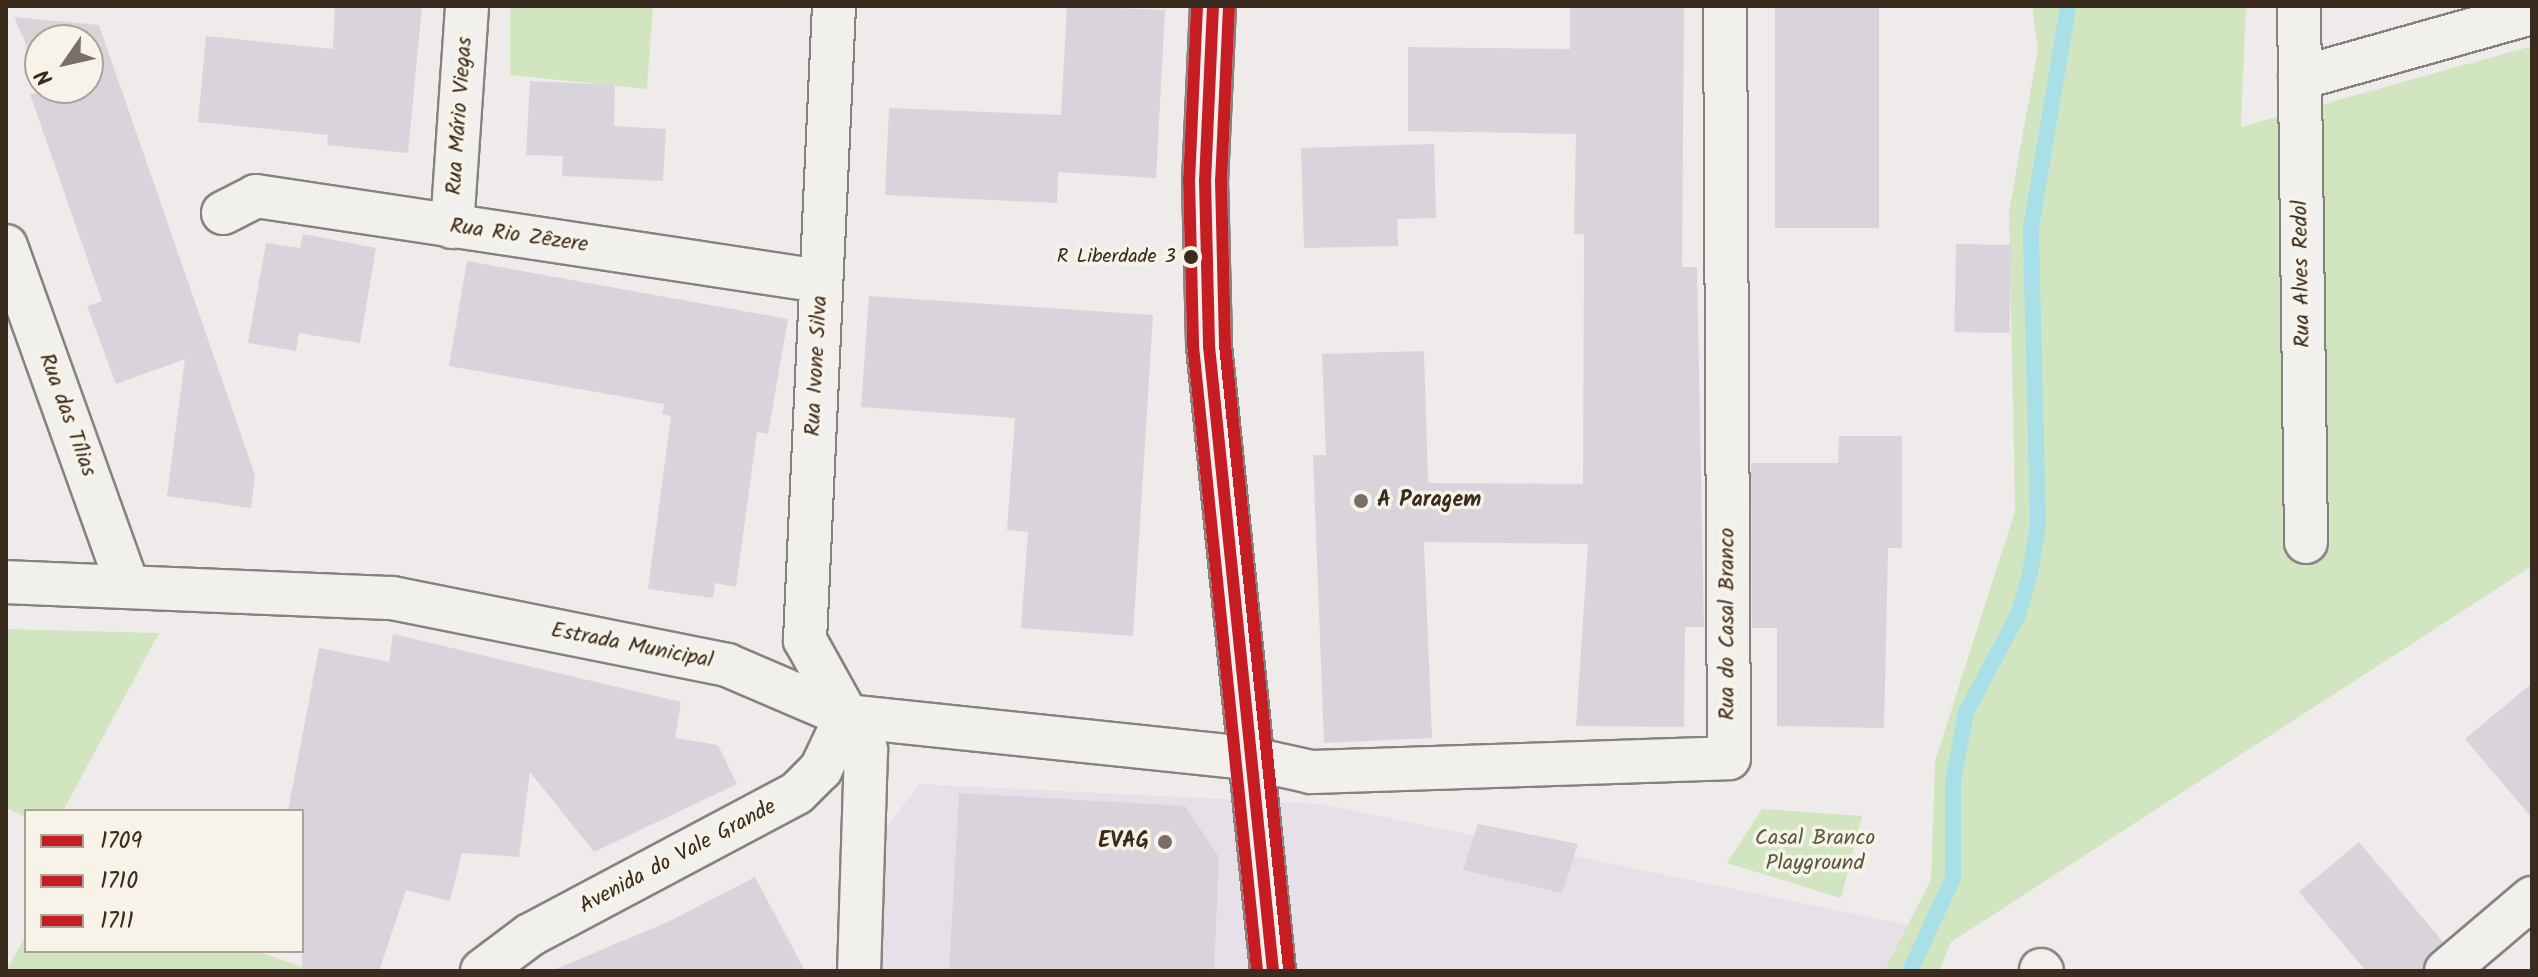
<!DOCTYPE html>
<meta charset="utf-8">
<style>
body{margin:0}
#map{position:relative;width:2538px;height:977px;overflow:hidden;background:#efebeb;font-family:Kalam,sans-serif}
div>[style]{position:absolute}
.built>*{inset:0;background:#e8e0e8}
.green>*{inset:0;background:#d1e6c0}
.stream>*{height:16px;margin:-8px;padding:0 8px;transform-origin:8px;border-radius:8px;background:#a9e0e8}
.building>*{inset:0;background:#d9d3db;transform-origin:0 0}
.roads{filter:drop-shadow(2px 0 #87827f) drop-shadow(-2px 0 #87827f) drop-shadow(0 2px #87827f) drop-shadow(0 -2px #87827f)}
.minor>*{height:42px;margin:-21px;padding:0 21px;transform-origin:21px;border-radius:21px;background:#f2f0ed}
.secondary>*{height:44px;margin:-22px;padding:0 22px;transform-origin:22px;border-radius:22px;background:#f2f0ed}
.bus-1>*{height:12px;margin:-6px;padding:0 6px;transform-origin:6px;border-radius:6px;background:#c61d23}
.bus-2>*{height:12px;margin:-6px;padding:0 6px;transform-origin:6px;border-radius:6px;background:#c61d23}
.bus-3>*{height:12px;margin:-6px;padding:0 6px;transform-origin:6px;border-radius:6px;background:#c61d23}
.dots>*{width:22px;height:22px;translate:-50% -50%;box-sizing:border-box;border:4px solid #f7f3e8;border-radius:50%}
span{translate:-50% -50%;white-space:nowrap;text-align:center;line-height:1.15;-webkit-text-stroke:7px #f7f3e8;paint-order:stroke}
.bus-label{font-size:20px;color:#3b2a1e}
.right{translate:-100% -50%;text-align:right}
.street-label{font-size:22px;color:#3b2a1e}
.poi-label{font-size:22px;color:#3b2a1e;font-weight:700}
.left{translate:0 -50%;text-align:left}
.park-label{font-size:22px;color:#5a583e}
.frame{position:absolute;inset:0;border:8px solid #3b2a1e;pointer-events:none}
.legend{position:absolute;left:24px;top:809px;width:280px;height:144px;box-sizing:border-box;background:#f7f3e8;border:2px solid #aca397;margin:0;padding:10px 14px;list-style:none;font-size:24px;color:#3b2a1e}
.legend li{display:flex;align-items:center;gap:16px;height:40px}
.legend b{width:40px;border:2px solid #aca397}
.north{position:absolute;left:24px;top:24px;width:80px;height:80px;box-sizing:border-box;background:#f7f3e8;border:2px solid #aca397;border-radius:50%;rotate:236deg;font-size:22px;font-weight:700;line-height:32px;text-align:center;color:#3b2a1e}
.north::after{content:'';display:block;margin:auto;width:28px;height:36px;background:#7a6e66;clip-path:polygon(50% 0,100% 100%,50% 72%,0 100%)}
</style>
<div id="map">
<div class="built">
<i style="clip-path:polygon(919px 784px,1321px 804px,1908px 925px,1884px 971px,843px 971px,849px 877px)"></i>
</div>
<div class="green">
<i style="clip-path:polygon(510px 6px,653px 6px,647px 89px,510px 75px)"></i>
<i style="clip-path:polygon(2032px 6px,2246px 6px,2241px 127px,2532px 46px,2532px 566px,1951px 942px,1939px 971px,1884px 971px,1931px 880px,1935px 761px,2015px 511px,2009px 211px,2038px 49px)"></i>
<i style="clip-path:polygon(6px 629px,159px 633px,63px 811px,26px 811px,26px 817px,6px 808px)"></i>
<i style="clip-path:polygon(1762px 809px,1862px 816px,1841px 898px,1727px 863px)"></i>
<i style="clip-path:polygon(26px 935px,26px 951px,257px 951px,314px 971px,6px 971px)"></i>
</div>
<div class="stream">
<i style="left:1910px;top:971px;width:102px;rotate:-65.2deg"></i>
<i style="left:1953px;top:878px;width:96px;rotate:-90deg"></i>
<i style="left:1953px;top:782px;width:71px;rotate:-79.5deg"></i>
<i style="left:1966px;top:712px;width:110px;rotate:-61.8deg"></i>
<i style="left:2018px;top:615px;width:43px;rotate:-73.7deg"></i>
<i style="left:2030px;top:574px;width:51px;rotate:-80.9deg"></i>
<i style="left:2038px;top:524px;width:296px;rotate:-91.4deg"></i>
<i style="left:2031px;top:228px;width:225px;rotate:-80.5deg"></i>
</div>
<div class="building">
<i style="clip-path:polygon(335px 6px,422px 6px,408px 153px,327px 145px,328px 135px,198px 122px,206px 36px,333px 49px)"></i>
<i style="clip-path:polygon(1067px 6px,1165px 10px,1156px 178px,1058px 172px,1057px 203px,885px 195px,889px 108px,1061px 115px)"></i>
<i style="clip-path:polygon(1570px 6px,1684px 6px,1682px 267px,1697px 267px,1704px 627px,1685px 627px,1684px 727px,1576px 726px,1588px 544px,1424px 542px,1432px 738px,1324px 743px,1313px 455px,1326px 455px,1322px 354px,1424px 351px,1428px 483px,1583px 484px,1584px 234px,1574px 234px,1576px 134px,1408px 131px,1408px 47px,1570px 49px)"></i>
<i style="left:1775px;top:6px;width:104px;height:222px"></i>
<i style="clip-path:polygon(14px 17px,99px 25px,255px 475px,251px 508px,167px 496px,185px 359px,116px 384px,87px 306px,102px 301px,30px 94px,88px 88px,88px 40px,40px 40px,40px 76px)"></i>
<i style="clip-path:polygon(530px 81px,615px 85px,614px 126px,666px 129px,663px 181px,562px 176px,563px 156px,526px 155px)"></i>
<i style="clip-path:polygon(1434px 144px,1436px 218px,1397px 219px,1398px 246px,1304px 248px,1301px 148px)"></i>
<i style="clip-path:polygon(303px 234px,376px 248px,360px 343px,299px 333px,296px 351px,248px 343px,266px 243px,300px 248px)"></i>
<i style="left:1956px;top:244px;width:55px;height:88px;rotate:1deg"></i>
<i style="clip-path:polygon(467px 261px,788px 319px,768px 434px,757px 432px,736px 587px,715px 583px,713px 598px,648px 589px,671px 416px,662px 414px,664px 404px,449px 366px)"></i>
<i style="clip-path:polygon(869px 296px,1153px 315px,1133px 636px,1021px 628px,1028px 532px,1007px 530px,1015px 418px,861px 407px)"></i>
<i style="clip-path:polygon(1839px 436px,1902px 436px,1902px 548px,1888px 548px,1884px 728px,1777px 726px,1777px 628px,1752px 628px,1751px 463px,1838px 463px)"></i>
<i style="clip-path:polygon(393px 634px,681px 702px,675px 738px,718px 745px,737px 784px,594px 852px,530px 772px,519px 857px,462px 853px,450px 901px,406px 890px,379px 971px,302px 971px,302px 811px,288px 811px,319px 648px,389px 662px)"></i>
<i style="clip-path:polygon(2532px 683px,2532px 818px,2465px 739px)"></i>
<i style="clip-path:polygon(959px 793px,1185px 806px,1219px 857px,1214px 971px,949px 971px)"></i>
<i style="clip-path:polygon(1478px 824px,1578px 844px,1562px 893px,1463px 870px)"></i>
<i style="clip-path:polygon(2359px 842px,2443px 942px,2423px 971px,2366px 971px,2299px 892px)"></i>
<i style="clip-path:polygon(755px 877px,805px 971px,551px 971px,670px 921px)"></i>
</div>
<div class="roads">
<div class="minor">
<i style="left:834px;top:6px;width:635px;rotate:92.62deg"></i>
<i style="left:805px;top:640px;width:126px;rotate:61deg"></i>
<i style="left:866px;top:750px;width:221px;rotate:91.8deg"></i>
<i style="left:2299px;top:6px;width:536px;rotate:89.25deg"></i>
<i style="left:2300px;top:78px;width:241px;rotate:-15.7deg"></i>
<i style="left:223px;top:213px;width:37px;rotate:-27deg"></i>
<i style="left:256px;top:196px;width:570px;rotate:8.57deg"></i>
<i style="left:452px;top:227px;width:222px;rotate:-86.1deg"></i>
<i style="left:6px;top:246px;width:359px;rotate:70.3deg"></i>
<i style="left:6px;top:582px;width:386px;rotate:2.4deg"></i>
<i style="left:392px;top:598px;width:342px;rotate:11.3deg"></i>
<i style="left:727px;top:665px;width:129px;rotate:23.2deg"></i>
<i style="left:846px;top:716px;width:404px;rotate:6deg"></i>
<i style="left:1248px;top:758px;width:65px;rotate:12.5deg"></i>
<i style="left:1311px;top:772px;width:418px;rotate:-1.9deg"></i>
<i style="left:1729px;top:758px;width:752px;rotate:-90.3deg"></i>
<i style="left:2041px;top:970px;width:1px;rotate:45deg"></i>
<i style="left:482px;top:971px;width:60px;rotate:-36.9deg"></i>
<i style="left:530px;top:935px;width:302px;rotate:-28deg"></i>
<i style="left:797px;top:793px;width:34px;rotate:-45deg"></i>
<i style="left:821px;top:769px;width:59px;rotate:-64.7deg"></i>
<i style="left:2446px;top:971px;width:113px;rotate:-40.3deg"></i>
</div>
<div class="secondary">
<i style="left:1213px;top:6px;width:174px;rotate:92.6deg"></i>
<i style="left:1205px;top:180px;width:166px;rotate:88.6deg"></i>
<i style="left:1209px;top:346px;width:628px;rotate:84.15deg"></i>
</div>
</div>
<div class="bus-1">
<i style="left:1213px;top:6px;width:174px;rotate:92.6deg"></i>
<i style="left:1205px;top:180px;width:166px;rotate:88.6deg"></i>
<i style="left:1209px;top:346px;width:628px;rotate:84.15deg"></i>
</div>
<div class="bus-2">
<i style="left:1197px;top:6px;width:173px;rotate:92.6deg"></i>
<i style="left:1189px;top:179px;width:167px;rotate:88.6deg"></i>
<i style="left:1193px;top:346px;width:628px;rotate:84.15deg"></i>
</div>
<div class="bus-3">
<i style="left:1229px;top:7px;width:173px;rotate:92.6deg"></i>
<i style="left:1221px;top:180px;width:165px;rotate:88.6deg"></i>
<i style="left:1225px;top:345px;width:627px;rotate:84.14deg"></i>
</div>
<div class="dots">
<i style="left:1191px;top:257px;background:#3b2a1e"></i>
<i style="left:1361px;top:501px;background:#7a6e66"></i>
<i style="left:1165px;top:842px;background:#7a6e66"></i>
</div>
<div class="bus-label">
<span class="right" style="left:1176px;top:257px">R Liberdade 3</span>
</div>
<div class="street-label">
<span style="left:460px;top:116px;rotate:-86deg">Rua Mário Viegas</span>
<span style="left:519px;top:236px;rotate:8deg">Rua Rio Zêzere</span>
<span style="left:2302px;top:274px;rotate:-91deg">Rua Alves Redol</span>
<span style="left:817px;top:366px;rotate:-87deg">Rua Ivone Silva</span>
<span style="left:67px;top:415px;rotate:70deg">Rua das Tílias</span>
<span style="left:1728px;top:624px;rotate:-90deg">Rua do Casal Branco</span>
<span style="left:632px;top:646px;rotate:11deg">Estrada Municipal</span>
<span style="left:678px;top:857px;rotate:-28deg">Avenida do Vale Grande</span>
</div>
<div class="poi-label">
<span class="left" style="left:1377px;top:501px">A Paragem</span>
<span class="right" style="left:1149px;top:842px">EVAG</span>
</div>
<div class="park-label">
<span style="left:1815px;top:851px">Casal Branco<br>Playground</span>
</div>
<div class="frame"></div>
<ul class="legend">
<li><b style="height:10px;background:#c61d23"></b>1709</li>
<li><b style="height:10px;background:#c61d23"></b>1710</li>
<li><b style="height:10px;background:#c61d23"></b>1711</li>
</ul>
<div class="north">N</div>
</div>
